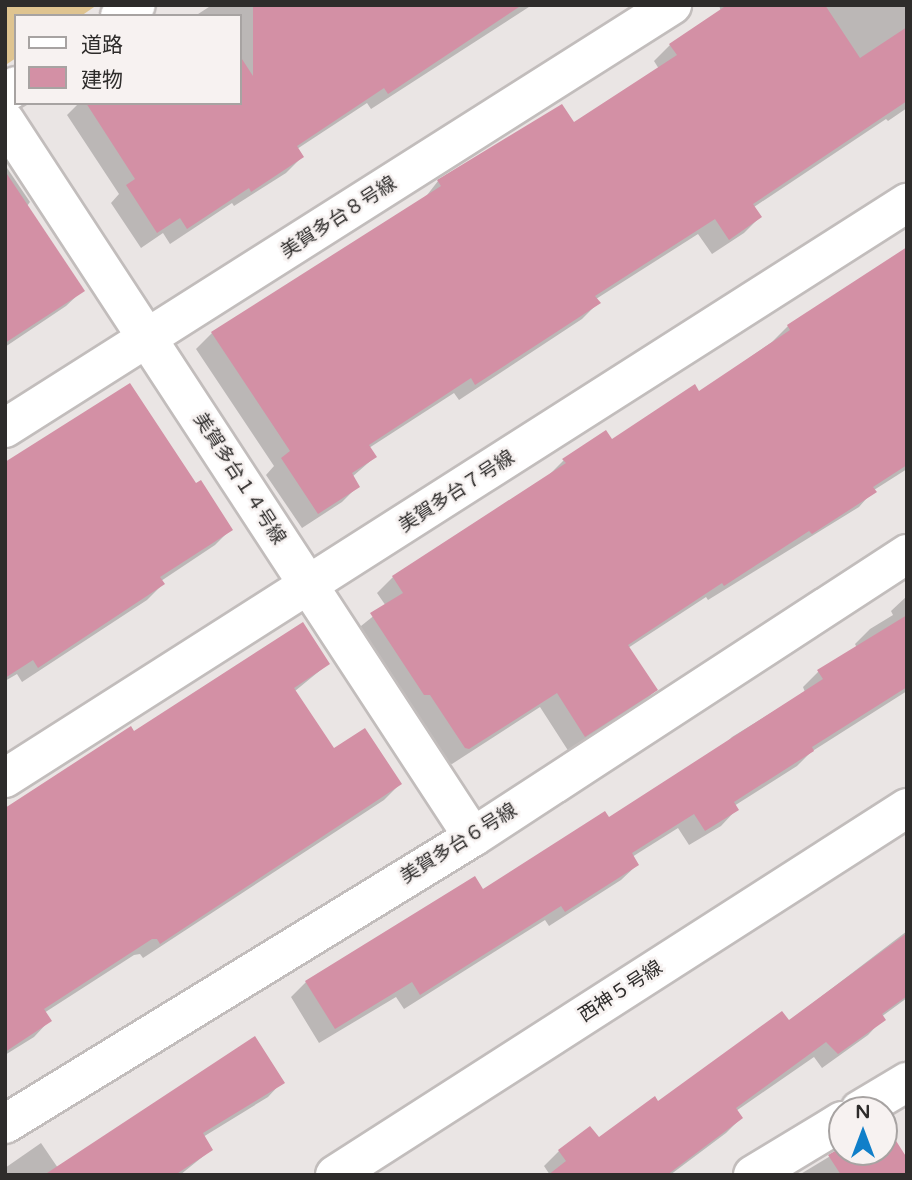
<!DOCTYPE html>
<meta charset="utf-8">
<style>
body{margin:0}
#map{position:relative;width:912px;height:1180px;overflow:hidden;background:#eae5e4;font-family:"Varela Round","Noto Sans JP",sans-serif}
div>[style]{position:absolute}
.green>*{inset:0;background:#dfc490}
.shadow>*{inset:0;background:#0003}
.building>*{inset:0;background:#d390a5}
.roads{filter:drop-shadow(2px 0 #c2bdbc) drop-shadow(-2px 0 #c2bdbc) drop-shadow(0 2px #c2bdbc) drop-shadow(0 -2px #c2bdbc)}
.minor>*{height:38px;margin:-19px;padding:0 19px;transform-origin:19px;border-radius:19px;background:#fff}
span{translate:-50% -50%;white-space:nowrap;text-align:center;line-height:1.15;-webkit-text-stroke:5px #f7f2f1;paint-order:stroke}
.street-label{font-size:19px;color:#2e2c2b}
.frame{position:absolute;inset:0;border:7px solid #2e2c2b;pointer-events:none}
.legend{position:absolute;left:14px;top:14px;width:228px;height:91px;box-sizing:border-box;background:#f7f2f1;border:2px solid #a7a3a2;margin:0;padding:9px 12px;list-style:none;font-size:21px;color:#2e2c2b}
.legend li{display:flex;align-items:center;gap:14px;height:35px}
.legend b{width:35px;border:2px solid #a7a3a2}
.north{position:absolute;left:828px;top:1096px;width:70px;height:70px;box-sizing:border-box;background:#f7f2f1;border:2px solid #a7a3a2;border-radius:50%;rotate:0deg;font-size:19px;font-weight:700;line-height:28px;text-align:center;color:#2e2c2b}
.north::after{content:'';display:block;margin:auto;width:24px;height:32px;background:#107fc9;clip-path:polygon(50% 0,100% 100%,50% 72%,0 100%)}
</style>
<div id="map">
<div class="green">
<i style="clip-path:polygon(5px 5px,97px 5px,81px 16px,16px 16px,16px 58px,7px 64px)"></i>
</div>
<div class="shadow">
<i style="clip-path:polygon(212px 5px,532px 5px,371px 109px,367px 103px,297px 149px,302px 157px,286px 173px,234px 206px,232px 203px,170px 244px,163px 233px,141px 248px,111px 203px,119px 194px,67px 115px,79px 103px,240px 103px,240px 16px,195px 16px)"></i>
<i style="clip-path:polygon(719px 5px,907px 5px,907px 108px,888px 121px,886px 119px,754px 207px,760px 217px,744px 233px,712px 254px,698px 234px,596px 299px,598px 303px,582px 319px,459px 400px,454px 393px,369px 448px,375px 457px,352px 477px,358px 486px,342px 502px,302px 528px,266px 475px,274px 466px,196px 349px,212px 333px,424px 199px,438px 181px,574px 125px,659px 69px,654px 61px,670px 45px,721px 12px)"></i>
<i style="clip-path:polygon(5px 165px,30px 202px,27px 206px,82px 291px,66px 306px,5px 347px)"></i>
<i style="clip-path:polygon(907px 249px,907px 469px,874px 490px,859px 507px,708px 600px,706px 597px,628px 648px,656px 690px,640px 706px,569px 752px,540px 707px,452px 764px,449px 763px,414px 710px,408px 710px,356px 630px,386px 606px,377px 593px,393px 577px,548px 476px,564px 460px,611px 441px,699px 393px,772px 342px,788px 326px)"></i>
<i style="clip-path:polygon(5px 465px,195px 486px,231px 529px,215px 545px,161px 581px,163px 584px,147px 600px,22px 682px,17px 674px,5px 681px)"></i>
<i style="clip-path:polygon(907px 596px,907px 691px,811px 752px,797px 766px,734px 806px,736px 810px,721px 826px,689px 845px,678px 828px,632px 857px,637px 865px,621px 880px,549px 926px,545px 920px,404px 1009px,396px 997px,319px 1043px,291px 997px,306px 982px,482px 892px,609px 819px,721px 748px,732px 737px,805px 692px,803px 687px,818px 672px,857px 648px,855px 644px,870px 629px,893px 615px,891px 611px)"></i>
<i style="clip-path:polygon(328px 664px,295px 691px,333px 750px,400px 784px,384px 800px,143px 958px,140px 954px,134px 955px,44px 1013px,49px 1021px,34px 1037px,5px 1055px,5px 810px,134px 734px)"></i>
<i style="clip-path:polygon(907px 931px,907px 998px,881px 1017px,883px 1019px,868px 1035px,822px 1068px,814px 1057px,736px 1111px,741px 1118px,726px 1133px,670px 1175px,550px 1175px,544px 1166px,559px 1151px,598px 1140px,788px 1022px)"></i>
<i style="clip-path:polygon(282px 1082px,268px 1097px,203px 1137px,211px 1150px,180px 1175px,5px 1175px,5px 1168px,41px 1143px,58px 1168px)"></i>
<i style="clip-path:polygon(884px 1125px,907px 1162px,907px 1175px,799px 1175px,842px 1149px,842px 1152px,884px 1152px)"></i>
</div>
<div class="building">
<i style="clip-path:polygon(253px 5px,522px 5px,388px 94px,384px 88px,297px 146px,304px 157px,251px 192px,249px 188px,187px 229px,180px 218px,157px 233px,126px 185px,135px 179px,86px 103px,240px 103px,240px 56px,253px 76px)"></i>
<i style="clip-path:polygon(727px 5px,825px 5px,860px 58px,907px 27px,907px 101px,753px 204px,762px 217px,729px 240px,715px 219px,595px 296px,601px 303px,475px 385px,471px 378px,369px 445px,377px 457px,352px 473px,360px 487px,318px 514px,281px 458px,290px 451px,211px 332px,441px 186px,437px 180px,562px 104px,574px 122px,677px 55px,669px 44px)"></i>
<i style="clip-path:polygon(5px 171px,85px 291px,5px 343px)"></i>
<i style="clip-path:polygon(907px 247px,907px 465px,873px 487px,877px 492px,812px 534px,809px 531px,724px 586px,722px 583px,628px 645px,658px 690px,585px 737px,557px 693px,469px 749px,465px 748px,430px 695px,424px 695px,370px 613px,403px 593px,392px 576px,566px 463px,562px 459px,606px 430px,612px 439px,695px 384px,699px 391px,790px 330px,787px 325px)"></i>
<i style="clip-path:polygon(130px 383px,196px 483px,201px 480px,233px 530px,160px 577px,165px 584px,38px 668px,33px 660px,5px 678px,5px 462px)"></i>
<i style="clip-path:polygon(907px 615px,907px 687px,812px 747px,814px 751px,734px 802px,739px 810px,705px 831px,694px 814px,632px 853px,639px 865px,565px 912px,561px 906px,420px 995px,412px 982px,335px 1029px,305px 981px,475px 876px,483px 889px,605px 811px,609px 817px,823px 679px,817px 670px)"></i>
<i style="clip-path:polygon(303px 622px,330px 664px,294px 688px,334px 748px,365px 728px,402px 784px,160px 944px,157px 939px,152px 939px,44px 1009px,52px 1021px,5px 1052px,5px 808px,131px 726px,134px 731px)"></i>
<i style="clip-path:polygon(907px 933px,907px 996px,882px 1014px,886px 1020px,838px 1054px,826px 1042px,736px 1108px,743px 1118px,667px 1175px,548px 1175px,566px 1161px,558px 1150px,590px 1126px,599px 1137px,655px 1096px,658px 1101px,782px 1011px,789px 1020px)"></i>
<i style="clip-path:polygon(255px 1036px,285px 1083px,203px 1133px,213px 1150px,175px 1175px,44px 1175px)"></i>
<i style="clip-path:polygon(884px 1122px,907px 1158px,907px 1175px,841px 1175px,828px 1155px,842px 1147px,842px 1152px,884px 1152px)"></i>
</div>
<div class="roads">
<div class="minor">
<i style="left:120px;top:16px;width:19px;rotate:-35deg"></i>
<i style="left:5px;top:93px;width:13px;rotate:-32deg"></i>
<i style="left:5px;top:121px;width:855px;rotate:56.83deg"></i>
<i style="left:5px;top:428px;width:790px;rotate:-32.38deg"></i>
<i style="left:5px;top:778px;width:1070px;rotate:-32.52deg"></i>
<i style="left:860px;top:1110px;width:55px;rotate:-30.8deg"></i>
<i style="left:5px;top:1124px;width:549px;rotate:-31.52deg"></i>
<i style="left:473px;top:837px;width:518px;rotate:-33.11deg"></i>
<i style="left:335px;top:1175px;width:680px;rotate:-32.68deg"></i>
<i style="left:753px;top:1175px;width:104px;rotate:-31.2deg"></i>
</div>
</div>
<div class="street-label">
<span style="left:339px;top:218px;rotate:-33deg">美賀多台８号線</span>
<span style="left:239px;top:479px;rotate:57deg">美賀多台１４号線</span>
<span style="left:457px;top:492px;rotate:-33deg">美賀多台７号線</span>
<span style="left:459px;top:844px;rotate:-32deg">美賀多台６号線</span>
<span style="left:621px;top:992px;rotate:-33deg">西神５号線</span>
</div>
<div class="frame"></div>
<ul class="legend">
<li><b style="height:9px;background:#fff"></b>道路</li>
<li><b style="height:19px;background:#d390a5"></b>建物</li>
</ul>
<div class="north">N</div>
</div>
